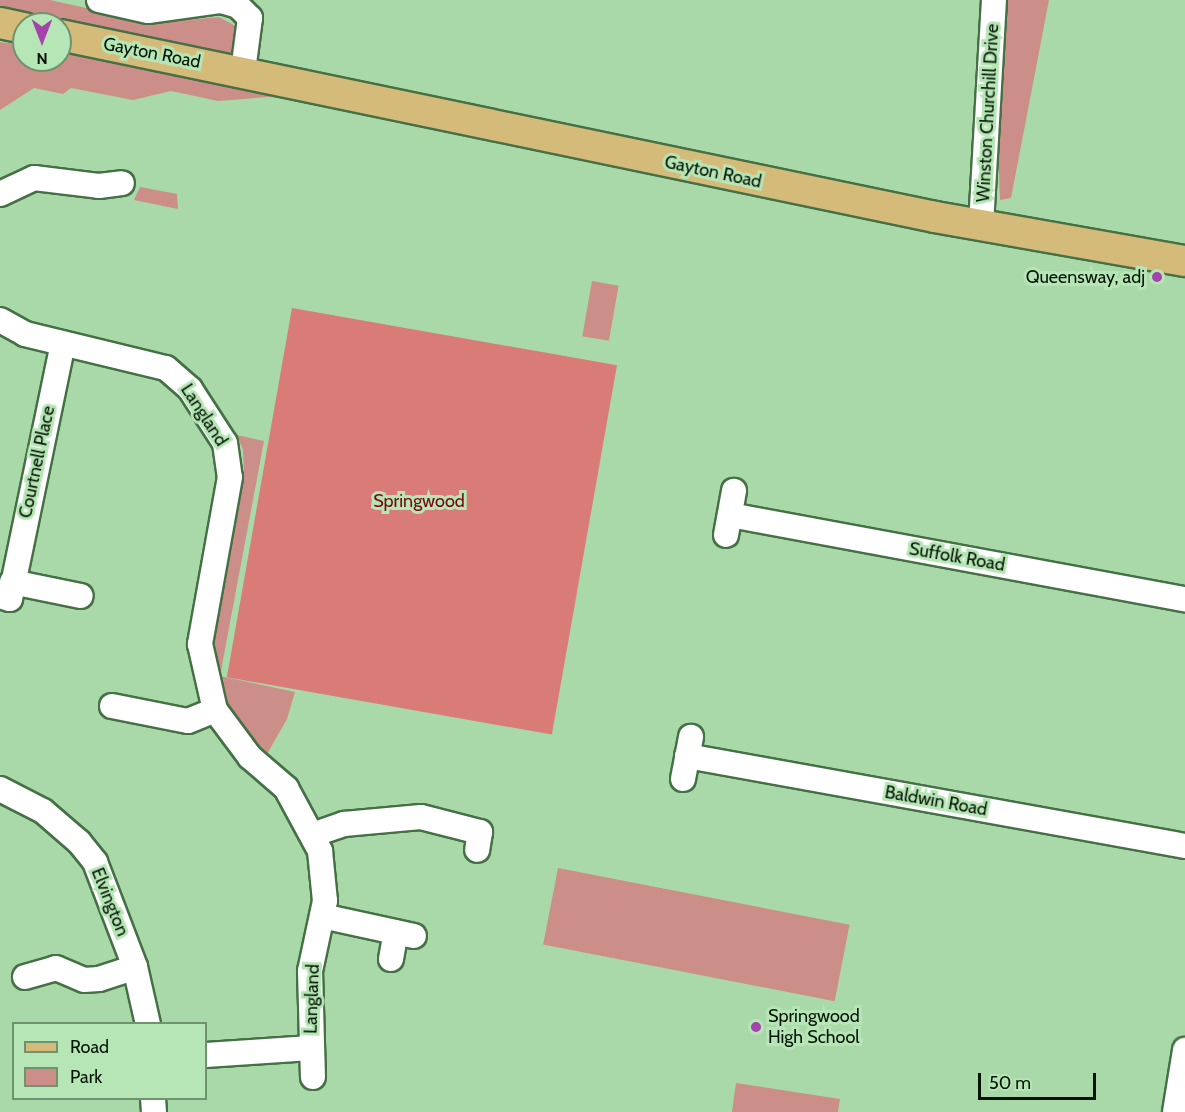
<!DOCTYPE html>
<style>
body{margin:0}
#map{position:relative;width:1185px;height:1112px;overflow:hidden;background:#aad9a9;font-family:Cabin,sans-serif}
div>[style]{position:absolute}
.green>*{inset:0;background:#cc8e89;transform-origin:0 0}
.forest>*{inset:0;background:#d97b76;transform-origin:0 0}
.roads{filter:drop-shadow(2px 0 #457045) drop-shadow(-2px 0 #457045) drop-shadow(0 2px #457045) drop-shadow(0 -2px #457045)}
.minor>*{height:24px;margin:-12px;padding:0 12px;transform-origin:12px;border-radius:12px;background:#fff}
.major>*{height:30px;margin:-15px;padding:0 15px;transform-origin:15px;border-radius:15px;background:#d5bb79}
.dots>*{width:16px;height:16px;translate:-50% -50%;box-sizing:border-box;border:3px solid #b7e6b6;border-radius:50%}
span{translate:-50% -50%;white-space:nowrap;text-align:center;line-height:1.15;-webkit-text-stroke:6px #b7e6b6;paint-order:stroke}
.street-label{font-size:18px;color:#041404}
.poi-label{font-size:18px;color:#041404}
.right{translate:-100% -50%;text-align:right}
.left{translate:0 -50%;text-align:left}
.park-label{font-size:18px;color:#7b0312}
.legend{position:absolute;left:12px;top:1022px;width:195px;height:78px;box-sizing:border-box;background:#b7e6b6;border:2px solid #6f926f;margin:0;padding:8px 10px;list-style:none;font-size:18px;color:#041404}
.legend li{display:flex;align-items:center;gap:12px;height:30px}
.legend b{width:30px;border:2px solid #6f926f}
.north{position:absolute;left:12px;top:12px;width:60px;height:60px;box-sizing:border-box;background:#b7e6b6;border:2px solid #6f926f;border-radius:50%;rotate:180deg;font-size:16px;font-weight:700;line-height:24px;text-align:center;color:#041404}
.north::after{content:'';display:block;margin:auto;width:21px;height:27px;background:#a343ab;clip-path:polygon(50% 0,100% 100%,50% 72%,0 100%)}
.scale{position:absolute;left:978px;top:1073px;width:118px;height:27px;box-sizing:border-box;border:3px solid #041404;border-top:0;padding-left:8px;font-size:18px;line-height:21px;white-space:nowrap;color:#041404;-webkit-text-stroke:4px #b7e6b6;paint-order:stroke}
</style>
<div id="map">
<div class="green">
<i style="clip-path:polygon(0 0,50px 0,154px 23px,219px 17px,241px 29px,231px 60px,0 12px)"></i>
<i style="clip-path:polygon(1003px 0,1049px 0,1011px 198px,1000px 200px,997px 117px)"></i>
<i style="clip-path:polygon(0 42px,24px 45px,24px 60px,60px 60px,60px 50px,280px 96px,218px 101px,171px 91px,133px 100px,71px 88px,63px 94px,34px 88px,0 110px)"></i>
<i style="clip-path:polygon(140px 187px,177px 194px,178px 209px,134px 200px)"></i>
<i style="left:592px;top:281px;width:27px;height:56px;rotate:10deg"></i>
<i style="clip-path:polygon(237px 435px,264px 441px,220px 676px,295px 692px,287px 719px,267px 754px,225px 705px,212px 644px,244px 474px,243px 450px)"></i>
<i style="left:558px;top:868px;width:297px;height:78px;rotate:11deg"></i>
<i style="clip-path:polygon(736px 1083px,840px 1099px,838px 1112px,732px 1112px)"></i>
</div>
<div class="forest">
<i style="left:292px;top:308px;width:330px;height:375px;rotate:10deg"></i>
</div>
<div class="roads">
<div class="minor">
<i style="left:99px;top:0;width:50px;rotate:12.7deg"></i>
<i style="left:148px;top:11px;width:74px;rotate:-7.8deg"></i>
<i style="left:221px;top:1px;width:18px;rotate:16deg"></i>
<i style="left:238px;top:6px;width:17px;rotate:45deg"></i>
<i style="left:250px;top:18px;width:53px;rotate:97.5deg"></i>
<i style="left:0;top:194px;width:38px;rotate:-25deg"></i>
<i style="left:34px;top:178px;width:65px;rotate:7deg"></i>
<i style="left:99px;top:186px;width:23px;rotate:-7deg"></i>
<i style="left:981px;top:225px;width:225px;rotate:-86.7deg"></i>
<i style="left:0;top:320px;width:29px;rotate:29deg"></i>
<i style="left:25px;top:334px;width:145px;rotate:13.6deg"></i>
<i style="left:166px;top:368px;width:32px;rotate:41deg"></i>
<i style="left:190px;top:389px;width:64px;rotate:57.1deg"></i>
<i style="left:225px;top:443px;width:34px;rotate:82deg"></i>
<i style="left:230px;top:477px;width:170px;rotate:100.2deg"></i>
<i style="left:200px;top:644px;width:68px;rotate:77.2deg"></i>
<i style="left:215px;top:710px;width:59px;rotate:53.3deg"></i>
<i style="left:250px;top:757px;width:48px;rotate:40.7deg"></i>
<i style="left:286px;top:788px;width:72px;rotate:61.6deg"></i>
<i style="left:320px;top:851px;width:50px;rotate:84.3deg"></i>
<i style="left:325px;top:901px;width:72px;rotate:102.1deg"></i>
<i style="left:310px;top:971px;width:106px;rotate:88.4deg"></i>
<i style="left:730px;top:515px;width:463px;rotate:10.5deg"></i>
<i style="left:726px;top:535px;width:45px;rotate:-79.7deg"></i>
<i style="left:12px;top:582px;width:70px;rotate:11.5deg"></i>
<i style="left:0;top:596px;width:10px;rotate:17deg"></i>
<i style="left:10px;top:599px;width:261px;rotate:-78.3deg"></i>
<i style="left:112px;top:706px;width:77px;rotate:11.2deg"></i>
<i style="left:188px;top:721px;width:29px;rotate:-22deg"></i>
<i style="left:687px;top:756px;width:506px;rotate:10.24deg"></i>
<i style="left:683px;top:779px;width:43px;rotate:-79.2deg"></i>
<i style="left:0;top:789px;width:48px;rotate:27.1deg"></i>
<i style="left:43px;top:811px;width:48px;rotate:40.7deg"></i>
<i style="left:79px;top:842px;width:26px;rotate:51deg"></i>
<i style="left:95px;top:862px;width:112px;rotate:69.1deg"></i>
<i style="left:135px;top:967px;width:58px;rotate:77.2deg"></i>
<i style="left:315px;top:834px;width:31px;rotate:-19deg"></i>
<i style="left:344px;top:824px;width:77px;rotate:-5.2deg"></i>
<i style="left:421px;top:817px;width:61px;rotate:14.3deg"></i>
<i style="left:480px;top:832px;width:18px;rotate:99deg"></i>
<i style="left:322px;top:916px;width:94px;rotate:12.3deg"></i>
<i style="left:391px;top:959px;width:27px;rotate:-80deg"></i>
<i style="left:25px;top:977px;width:32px;rotate:-16deg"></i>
<i style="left:56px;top:968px;width:30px;rotate:23deg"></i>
<i style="left:84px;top:980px;width:15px;rotate:-4deg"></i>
<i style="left:99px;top:979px;width:38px;rotate:-18deg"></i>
<i style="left:206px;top:1055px;width:105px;rotate:-3.8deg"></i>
<i style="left:153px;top:1098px;width:14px;rotate:86deg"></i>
<i style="left:1175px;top:1112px;width:63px;rotate:-80.8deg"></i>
</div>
<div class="major">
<i style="left:0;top:23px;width:25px;rotate:12deg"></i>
<i style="left:60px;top:35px;width:894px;rotate:11.75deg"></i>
<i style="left:935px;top:217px;width:254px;rotate:10deg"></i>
</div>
</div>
<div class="dots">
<i style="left:1157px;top:277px;background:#a343ab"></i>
<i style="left:756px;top:1027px;background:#a343ab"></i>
</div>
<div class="street-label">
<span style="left:152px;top:53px;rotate:11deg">Gayton Road</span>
<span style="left:988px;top:113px;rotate:-87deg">Winston Churchill Drive</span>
<span style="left:713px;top:172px;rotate:12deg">Gayton Road</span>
<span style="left:204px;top:415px;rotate:57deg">Langland</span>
<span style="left:37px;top:462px;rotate:-78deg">Courtnell Place</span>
<span style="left:957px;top:557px;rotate:10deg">Suffolk Road</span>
<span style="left:936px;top:801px;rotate:10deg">Baldwin Road</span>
<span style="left:110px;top:902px;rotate:68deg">Elvington</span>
<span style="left:312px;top:999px;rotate:-88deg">Langland</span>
</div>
<div class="poi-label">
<span class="right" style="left:1145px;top:277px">Queensway, adj</span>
<span class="left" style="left:768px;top:1027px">Springwood<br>High School</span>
</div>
<div class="park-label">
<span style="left:419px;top:501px">Springwood</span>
</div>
<ul class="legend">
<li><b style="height:8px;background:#d5bb79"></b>Road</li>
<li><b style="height:16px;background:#cc8e89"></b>Park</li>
</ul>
<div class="north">N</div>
<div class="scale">50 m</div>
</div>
